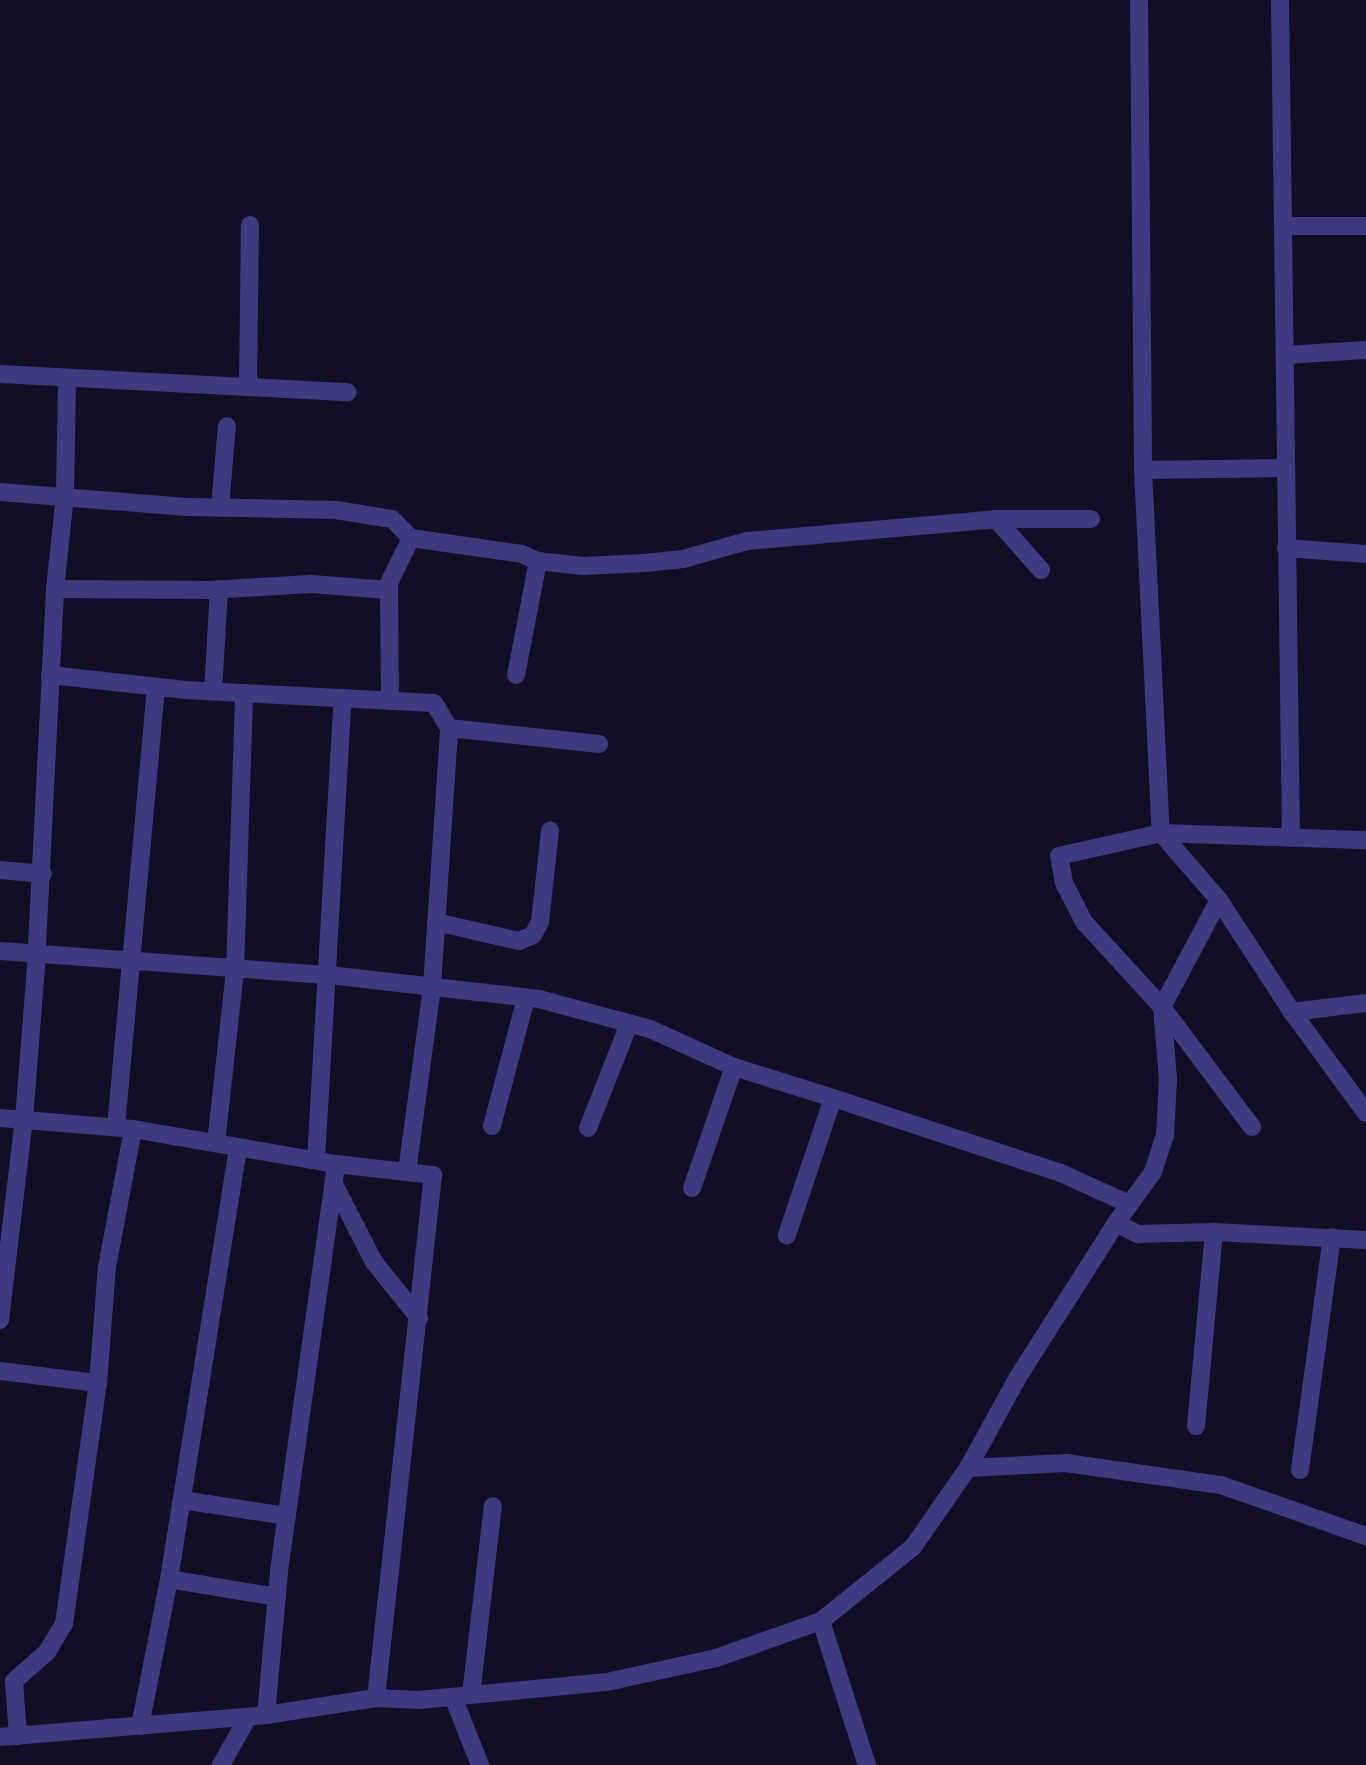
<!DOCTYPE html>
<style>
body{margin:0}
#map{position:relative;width:1366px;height:1765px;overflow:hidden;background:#120f25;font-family:"Fira Sans Condensed",sans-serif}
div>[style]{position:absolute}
.minor>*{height:18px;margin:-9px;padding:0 9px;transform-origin:9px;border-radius:9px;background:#3c3b82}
span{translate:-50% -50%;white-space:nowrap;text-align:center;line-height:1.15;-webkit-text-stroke:8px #120f25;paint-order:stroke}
</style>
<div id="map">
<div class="minor">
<i style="left:1139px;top:0;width:470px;rotate:89.5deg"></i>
<i style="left:1143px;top:470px;width:363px;rotate:87.2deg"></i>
<i style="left:1161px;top:833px;width:205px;rotate:2deg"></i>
<i style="left:1280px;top:0;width:838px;rotate:89.25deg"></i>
<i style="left:1285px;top:226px;width:81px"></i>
<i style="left:1285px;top:355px;width:81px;rotate:-3.5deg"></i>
<i style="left:0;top:374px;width:348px;rotate:3deg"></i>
<i style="left:248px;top:386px;width:161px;rotate:-89.3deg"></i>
<i style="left:1143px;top:470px;width:142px;rotate:-0.8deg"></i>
<i style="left:0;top:492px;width:187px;rotate:4.6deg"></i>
<i style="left:186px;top:507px;width:150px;rotate:1.1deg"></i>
<i style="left:336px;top:510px;width:57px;rotate:9.1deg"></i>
<i style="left:392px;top:519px;width:27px;rotate:45deg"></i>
<i style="left:411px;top:538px;width:112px;rotate:8.2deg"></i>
<i style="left:522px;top:554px;width:17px;rotate:24deg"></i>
<i style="left:538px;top:561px;width:116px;rotate:100.9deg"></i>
<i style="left:220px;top:507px;width:81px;rotate:-85.1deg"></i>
<i style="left:996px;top:519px;width:95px"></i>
<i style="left:1286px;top:548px;width:80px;rotate:4.3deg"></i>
<i style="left:538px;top:561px;width:45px;rotate:6.3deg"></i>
<i style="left:583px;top:566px;width:62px;rotate:-2.8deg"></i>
<i style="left:645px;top:563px;width:38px;rotate:-6deg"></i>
<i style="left:683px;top:559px;width:66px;rotate:-15.7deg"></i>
<i style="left:747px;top:541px;width:250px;rotate:-5deg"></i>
<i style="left:996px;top:519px;width:68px;rotate:48.6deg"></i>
<i style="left:55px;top:589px;width:155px;rotate:0.4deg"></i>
<i style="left:210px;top:590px;width:101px;rotate:-3.4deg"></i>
<i style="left:311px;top:584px;width:78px;rotate:4.4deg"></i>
<i style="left:50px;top:675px;width:136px;rotate:6.3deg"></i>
<i style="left:185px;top:690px;width:249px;rotate:3deg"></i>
<i style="left:434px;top:703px;width:29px;rotate:59deg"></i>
<i style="left:449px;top:728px;width:151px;rotate:6.1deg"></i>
<i style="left:213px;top:691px;width:102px;rotate:-86.6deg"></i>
<i style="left:390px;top:701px;width:118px;rotate:-90.5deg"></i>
<i style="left:389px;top:583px;width:50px;rotate:-63.9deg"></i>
<i style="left:0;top:870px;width:43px;rotate:5.3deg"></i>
<i style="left:436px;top:922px;width:85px;rotate:12.9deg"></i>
<i style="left:519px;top:941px;width:15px;rotate:-23deg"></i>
<i style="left:533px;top:935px;width:15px;rotate:-62deg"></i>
<i style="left:540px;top:922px;width:92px;rotate:-83.7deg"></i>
<i style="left:0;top:951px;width:330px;rotate:4.2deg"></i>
<i style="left:329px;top:975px;width:211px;rotate:6.5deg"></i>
<i style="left:539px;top:999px;width:115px;rotate:15.1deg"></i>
<i style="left:650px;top:1029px;width:92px;rotate:24.3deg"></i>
<i style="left:734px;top:1067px;width:104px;rotate:17.4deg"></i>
<i style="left:833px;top:1098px;width:145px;rotate:108.6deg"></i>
<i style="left:1292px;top:1012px;width:75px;rotate:-6.9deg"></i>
<i style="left:833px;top:1098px;width:240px;rotate:18.2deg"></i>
<i style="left:1061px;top:1173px;width:75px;rotate:24.5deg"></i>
<i style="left:0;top:1118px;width:133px;rotate:4.7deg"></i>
<i style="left:133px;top:1129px;width:206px;rotate:9.8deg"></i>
<i style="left:336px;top:1164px;width:98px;rotate:6.5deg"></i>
<i style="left:433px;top:1175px;width:526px;rotate:96.22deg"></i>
<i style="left:492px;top:1126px;width:132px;rotate:-75.1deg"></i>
<i style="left:116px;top:1127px;width:442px;rotate:-84.8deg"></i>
<i style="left:1252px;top:1127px;width:150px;rotate:-126.9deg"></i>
<i style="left:1162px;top:1007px;width:115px;rotate:-132.5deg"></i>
<i style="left:1084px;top:922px;width:44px;rotate:-117.1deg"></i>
<i style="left:1064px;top:883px;width:27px;rotate:-100deg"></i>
<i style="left:1059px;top:856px;width:105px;rotate:-12.7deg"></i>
<i style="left:1161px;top:833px;width:89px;rotate:49.1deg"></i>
<i style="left:1219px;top:900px;width:134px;rotate:56.9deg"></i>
<i style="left:1292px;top:1012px;width:125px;rotate:53.8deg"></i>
<i style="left:588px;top:1128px;width:112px;rotate:-68.5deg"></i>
<i style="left:216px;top:1143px;width:174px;rotate:-83.7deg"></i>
<i style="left:235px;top:970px;width:277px;rotate:-88.1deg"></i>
<i style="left:316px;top:1160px;width:463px;rotate:-86.7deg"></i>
<i style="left:407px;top:1172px;width:187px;rotate:-82.3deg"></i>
<i style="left:432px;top:987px;width:260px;rotate:-86.2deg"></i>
<i style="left:334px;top:1184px;width:88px;rotate:62.9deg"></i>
<i style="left:374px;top:1262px;width:72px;rotate:51.2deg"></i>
<i style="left:692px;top:1188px;width:128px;rotate:-70.9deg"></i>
<i style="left:1116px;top:1223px;width:25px;rotate:27deg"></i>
<i style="left:1138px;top:1234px;width:76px;rotate:-1.5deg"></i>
<i style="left:1214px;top:1232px;width:152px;rotate:3deg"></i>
<i style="left:0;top:1320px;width:202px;rotate:-83.2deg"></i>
<i style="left:24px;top:1119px;width:153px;rotate:-85.5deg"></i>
<i style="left:36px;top:966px;width:377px;rotate:-87.1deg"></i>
<i style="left:55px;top:589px;width:95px;rotate:-83.9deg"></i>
<i style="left:65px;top:495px;width:117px;rotate:-89deg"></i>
<i style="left:0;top:1371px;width:99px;rotate:7deg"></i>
<i style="left:1196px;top:1426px;width:195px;rotate:-84.7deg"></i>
<i style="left:968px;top:1468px;width:98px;rotate:-2.9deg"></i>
<i style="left:1066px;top:1463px;width:157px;rotate:8.1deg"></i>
<i style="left:1221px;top:1485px;width:154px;rotate:19.4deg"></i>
<i style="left:1300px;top:1470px;width:235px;rotate:-82.2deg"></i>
<i style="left:182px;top:1500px;width:106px;rotate:8.7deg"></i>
<i style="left:169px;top:1579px;width:109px;rotate:9.5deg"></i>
<i style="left:821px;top:1621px;width:151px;rotate:72.3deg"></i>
<i style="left:471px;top:1695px;width:190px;rotate:-83.4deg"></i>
<i style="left:453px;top:1697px;width:73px;rotate:68.3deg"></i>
<i style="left:266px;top:1715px;width:145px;rotate:-84.8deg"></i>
<i style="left:279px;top:1571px;width:411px;rotate:-82deg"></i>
<i style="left:140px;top:1726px;width:150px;rotate:-78.8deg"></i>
<i style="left:169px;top:1579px;width:437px;rotate:-80.9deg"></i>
<i style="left:18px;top:1736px;width:55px;rotate:-94.2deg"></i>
<i style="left:14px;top:1681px;width:44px;rotate:-41.3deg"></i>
<i style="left:47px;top:1652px;width:33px;rotate:-59deg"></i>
<i style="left:64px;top:1624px;width:243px;rotate:-82deg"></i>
<i style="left:98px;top:1383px;width:116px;rotate:-85.6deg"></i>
<i style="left:107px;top:1267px;width:140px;rotate:-79.3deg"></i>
<i style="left:0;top:1737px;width:267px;rotate:-4.7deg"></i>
<i style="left:266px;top:1715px;width:111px;rotate:-8.8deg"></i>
<i style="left:376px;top:1698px;width:43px;rotate:2.7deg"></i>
<i style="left:419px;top:1700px;width:189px;rotate:-5.5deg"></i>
<i style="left:607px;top:1682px;width:112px;rotate:-12.4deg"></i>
<i style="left:716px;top:1658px;width:111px;rotate:-19.4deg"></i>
<i style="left:821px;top:1621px;width:118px;rotate:-38.8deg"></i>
<i style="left:913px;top:1547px;width:96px;rotate:-55.2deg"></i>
<i style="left:968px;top:1468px;width:104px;rotate:-61.2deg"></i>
<i style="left:1018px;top:1377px;width:183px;rotate:-57.5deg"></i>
<i style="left:1116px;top:1223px;width:63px;rotate:-54deg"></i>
<i style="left:1153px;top:1172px;width:38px;rotate:-72deg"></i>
<i style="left:1165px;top:1136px;width:57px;rotate:-87deg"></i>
<i style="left:1168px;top:1079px;width:72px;rotate:-94.8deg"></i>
<i style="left:1162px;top:1007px;width:121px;rotate:-62deg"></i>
<i style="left:221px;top:1765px;width:55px;rotate:-60.6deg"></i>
</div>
</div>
